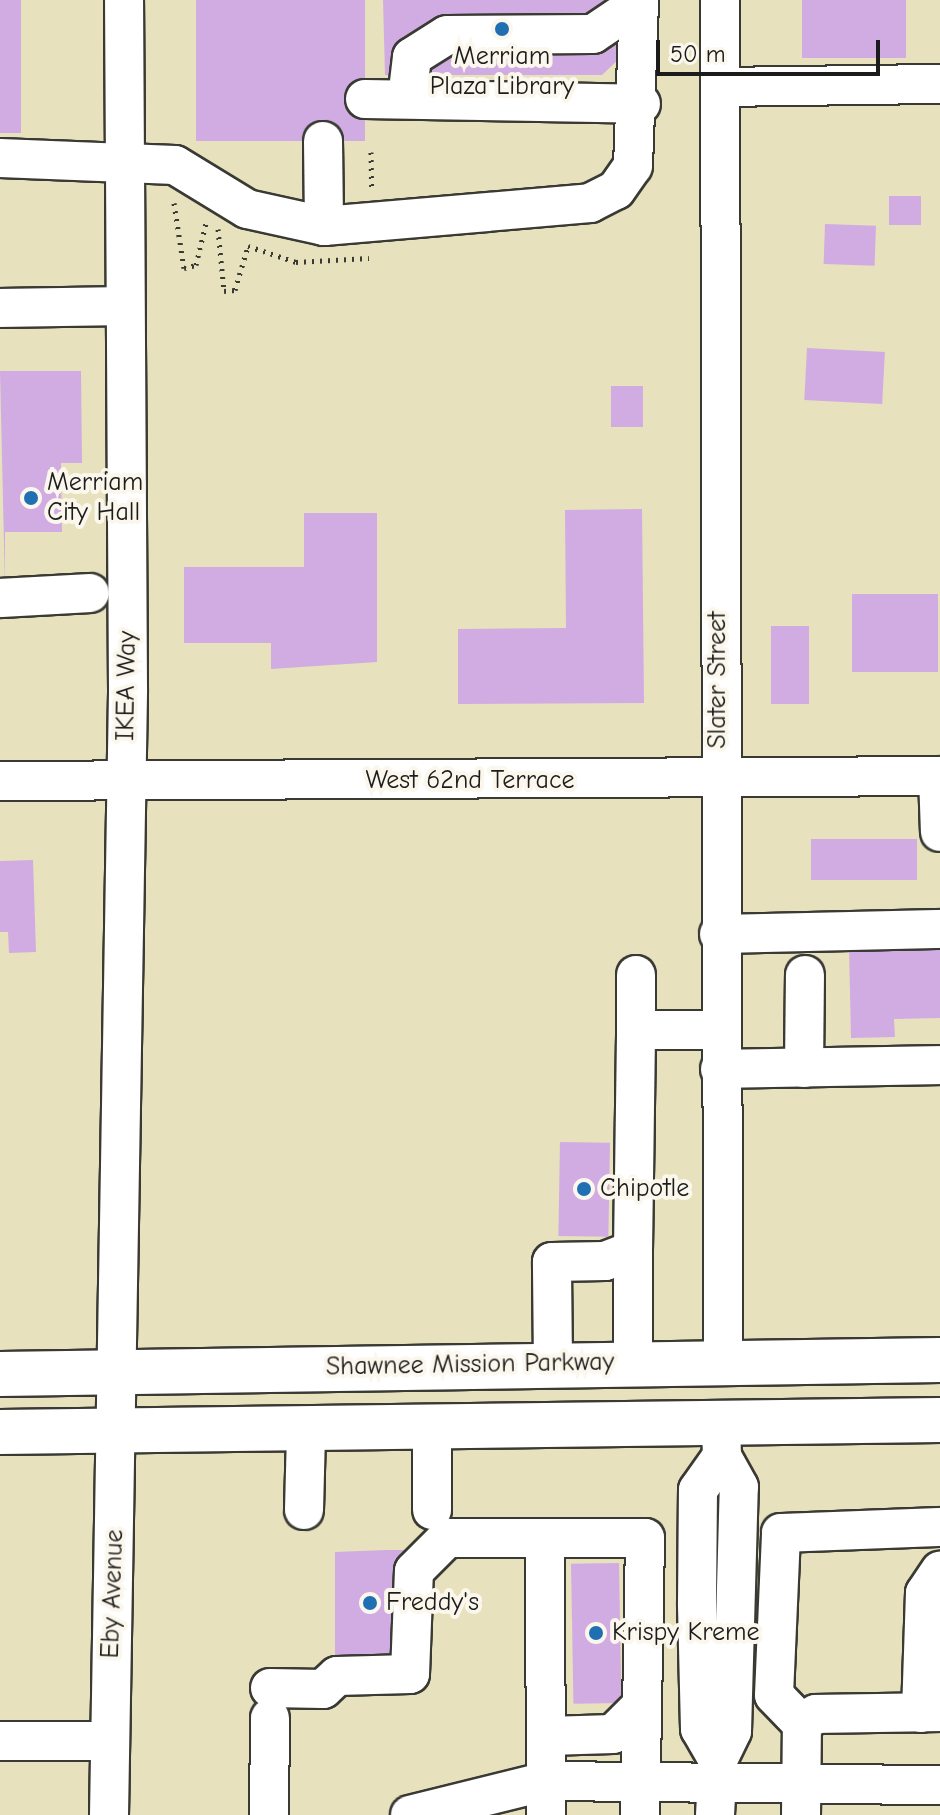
<!DOCTYPE html>
<style>
body{margin:0}
#map{position:relative;width:940px;height:1815px;overflow:hidden;background:#e7e1bd;font-family:"Comic Neue",sans-serif}
div>[style]{position:absolute}
.building>*{inset:0;background:#d1ace3;transform-origin:0 0}
.path>*{height:5px;margin-top:-2.5px;transform-origin:0;background:repeating-linear-gradient(90deg,#3a3a34 0 2px,transparent 0 8px)}
.roads{filter:drop-shadow(2px 0 #3a3a34) drop-shadow(-2px 0 #3a3a34) drop-shadow(0 2px #3a3a34) drop-shadow(0 -2px #3a3a34)}
.minor>*{height:38px;margin:-19px;padding:0 19px;transform-origin:19px;border-radius:19px;background:#fff}
.highway>*{height:44px;margin:-22px;padding:0 22px;transform-origin:22px;border-radius:22px;background:#fff}
.dots>*{width:22px;height:22px;translate:-50% -50%;box-sizing:border-box;border:4px solid #fbf7ec;border-radius:50%}
span{translate:-50% -50%;white-space:nowrap;text-align:center;line-height:1.15;-webkit-text-stroke:8px #fbf7ec;paint-order:stroke}
.poi-label{font-size:26px;color:#1c1c1c}
.left{translate:0 -50%;text-align:left}
.street-label{font-size:26px;color:#1c1c1c}
.scale{position:absolute;left:656px;top:40px;width:224px;height:36px;box-sizing:border-box;border:4px solid #1c1c1c;border-top:0;padding-left:10px;font-size:24px;line-height:28px;white-space:nowrap;color:#1c1c1c;-webkit-text-stroke:6px #fbf7ec;paint-order:stroke}
</style>
<div id="map">
<div class="building">
<i style="left:0;top:0;width:21px;height:133px"></i>
<i style="left:196px;top:0;width:169px;height:141px"></i>
<i style="clip-path:polygon(383px 0,620px 0,621px 57px,602px 75px,385px 75px)"></i>
<i style="left:802px;top:0;width:104px;height:58px"></i>
<i style="left:889px;top:196px;width:32px;height:29px"></i>
<i style="left:825px;top:224px;width:51px;height:40px;rotate:2deg"></i>
<i style="left:807px;top:348px;width:78px;height:52px;rotate:3deg"></i>
<i style="clip-path:polygon(0 371px,81px 371px,82px 463px,61px 463px,62px 532px,5px 532px,5px 587px)"></i>
<i style="left:611px;top:386px;width:32px;height:41px"></i>
<i style="clip-path:polygon(642px 509px,644px 703px,458px 704px,458px 629px,566px 628px,565px 510px)"></i>
<i style="clip-path:polygon(304px 513px,377px 513px,377px 662px,271px 669px,271px 643px,184px 643px,184px 567px,304px 567px)"></i>
<i style="left:852px;top:594px;width:86px;height:78px"></i>
<i style="left:771px;top:626px;width:38px;height:78px"></i>
<i style="left:811px;top:839px;width:106px;height:41px"></i>
<i style="clip-path:polygon(33px 860px,36px 952px,9px 953px,8px 932px,0 932px,0 861px)"></i>
<i style="clip-path:polygon(940px 946px,940px 1018px,894px 1019px,895px 1037px,851px 1038px,849px 947px)"></i>
<i style="left:560px;top:1142px;width:50px;height:94px;rotate:1deg"></i>
<i style="clip-path:polygon(386px 1550px,406px 1550px,406px 1654px,335px 1656px,335px 1552px)"></i>
<i style="left:619px;top:1563px;width:140px;height:48px;rotate:89deg"></i>
</div>
<div class="path">
<i style="left:371px;top:152px;width:39px;rotate:89deg"></i>
<i style="left:174px;top:203px;width:66px;rotate:81.3deg"></i>
<i style="left:184px;top:268px;width:12px;rotate:-14deg"></i>
<i style="left:196px;top:265px;width:43px;rotate:-76.6deg"></i>
<i style="left:218px;top:229px;width:62px;rotate:84.5deg"></i>
<i style="left:224px;top:291px;width:11px;rotate:-5deg"></i>
<i style="left:235px;top:290px;width:46px;rotate:-73.5deg"></i>
<i style="left:248px;top:246px;width:51px;rotate:18.4deg"></i>
<i style="left:296px;top:262px;width:73px;rotate:-3.1deg"></i>
</div>
<div class="roads">
<div class="minor">
<i style="left:720px;top:0;width:1359px;rotate:89.87deg"></i>
<i style="left:720px;top:87px;width:220px;rotate:-0.8deg"></i>
<i style="left:365px;top:99px;width:276px;rotate:1deg"></i>
<i style="left:407px;top:99px;width:42px;rotate:-83.2deg"></i>
<i style="left:412px;top:57px;width:41px;rotate:-32.2deg"></i>
<i style="left:447px;top:35px;width:146px;rotate:-0.4deg"></i>
<i style="left:593px;top:34px;width:55px;rotate:-34deg"></i>
<i style="left:323px;top:141px;width:85px;rotate:89.3deg"></i>
<i style="left:0;top:158px;width:175px;rotate:2.3deg"></i>
<i style="left:175px;top:165px;width:84px;rotate:31.4deg"></i>
<i style="left:247px;top:209px;width:79px;rotate:12.4deg"></i>
<i style="left:324px;top:226px;width:267px;rotate:-4.9deg"></i>
<i style="left:590px;top:203px;width:29px;rotate:-27deg"></i>
<i style="left:616px;top:190px;width:29px;rotate:-55deg"></i>
<i style="left:633px;top:166px;width:166px;rotate:-87.9deg"></i>
<i style="left:0;top:308px;width:124px;rotate:-0.9deg"></i>
<i style="left:0;top:598px;width:90px;rotate:-3.2deg"></i>
<i style="left:938px;top:776px;width:56px;rotate:88deg"></i>
<i style="left:0;top:781px;width:940px;rotate:-0.3deg"></i>
<i style="left:719px;top:934px;width:221px;rotate:-1.3deg"></i>
<i style="left:636px;top:975px;width:55px;rotate:90deg"></i>
<i style="left:804px;top:1068px;width:93px;rotate:-89.4deg"></i>
<i style="left:720px;top:1069px;width:220px;rotate:-1deg"></i>
<i style="left:633px;top:1250px;width:111px;rotate:90deg"></i>
<i style="left:553px;top:1364px;width:102px;rotate:-90.6deg"></i>
<i style="left:552px;top:1262px;width:53px;rotate:-1.1deg"></i>
<i style="left:605px;top:1261px;width:30px;rotate:-21deg"></i>
<i style="left:633px;top:1250px;width:220px;rotate:-89.2deg"></i>
<i style="left:636px;top:1030px;width:84px"></i>
<i style="left:432px;top:1430px;width:80px;rotate:90deg"></i>
<i style="left:304px;top:1510px;width:78px;rotate:-88.5deg"></i>
<i style="left:545px;top:1538px;width:277px;rotate:89.8deg"></i>
<i style="left:270px;top:1688px;width:53px;rotate:1.1deg"></i>
<i style="left:323px;top:1689px;width:19px;rotate:-43deg"></i>
<i style="left:337px;top:1676px;width:73px;rotate:-1.6deg"></i>
<i style="left:410px;top:1674px;width:103px;rotate:-87.8deg"></i>
<i style="left:414px;top:1571px;width:47px;rotate:-45deg"></i>
<i style="left:447px;top:1538px;width:198px"></i>
<i style="left:645px;top:1538px;width:277px;rotate:91deg"></i>
<i style="left:921px;top:1713px;width:120px;rotate:-88.1deg"></i>
<i style="left:925px;top:1593px;width:27px;rotate:-56deg"></i>
<i style="left:802px;top:1724px;width:40px;rotate:-134deg"></i>
<i style="left:774px;top:1695px;width:162px;rotate:-87.5deg"></i>
<i style="left:781px;top:1533px;width:159px;rotate:-2.2deg"></i>
<i style="left:548px;top:1736px;width:65px;rotate:-1.8deg"></i>
<i style="left:613px;top:1734px;width:38px;rotate:-45deg"></i>
<i style="left:0;top:1741px;width:109px"></i>
<i style="left:718px;top:1760px;width:36px;rotate:-120deg"></i>
<i style="left:700px;top:1729px;width:126px;rotate:-91.4deg"></i>
<i style="left:697px;top:1603px;width:113px;rotate:-89.5deg"></i>
<i style="left:698px;top:1490px;width:42px;rotate:-54.8deg"></i>
<i style="left:109px;top:1815px;width:1126px;rotate:-89.03deg"></i>
<i style="left:128px;top:689px;width:689px;rotate:-90.33deg"></i>
<i style="left:269px;top:1815px;width:97px;rotate:-89.4deg"></i>
<i style="left:410px;top:1815px;width:141px;rotate:-13.9deg"></i>
<i style="left:547px;top:1781px;width:393px;rotate:0.6deg"></i>
<i style="left:715px;top:1815px;width:55px;rotate:-86.9deg"></i>
<i style="left:718px;top:1760px;width:32px;rotate:-64deg"></i>
<i style="left:732px;top:1731px;width:244px;rotate:-88.4deg"></i>
<i style="left:739px;top:1487px;width:35px;rotate:-119deg"></i>
<i style="left:722px;top:1456px;width:33px;rotate:-92deg"></i>
<i style="left:801px;top:1815px;width:91px;rotate:-89.4deg"></i>
<i style="left:802px;top:1724px;width:17px;rotate:-36deg"></i>
<i style="left:816px;top:1714px;width:124px;rotate:-0.9deg"></i>
</div>
<div class="highway">
<i style="left:0;top:1374px;width:940px;rotate:-0.85deg"></i>
<i style="left:0;top:1432px;width:940px;rotate:-0.73deg"></i>
</div>
</div>
<div class="dots">
<i style="left:502px;top:29px;background:#1f6fb2"></i>
<i style="left:31px;top:498px;background:#1f6fb2"></i>
<i style="left:584px;top:1189px;background:#1f6fb2"></i>
<i style="left:370px;top:1603px;background:#1f6fb2"></i>
<i style="left:596px;top:1633px;background:#1f6fb2"></i>
</div>
<div class="poi-label">
<span style="left:502px;top:72px">Merriam<br>Plaza Library</span>
<span class="left" style="left:47px;top:498px">Merriam<br>City Hall</span>
<span class="left" style="left:600px;top:1189px">Chipotle</span>
<span class="left" style="left:386px;top:1603px">Freddy's</span>
<span class="left" style="left:612px;top:1633px">Krispy Kreme</span>
</div>
<div class="street-label">
<span style="left:718px;top:680px;rotate:-90deg">Slater Street</span>
<span style="left:127px;top:686px;rotate:-89deg">IKEA Way</span>
<span style="left:470px;top:781px">West 62nd Terrace</span>
<span style="left:470px;top:1365px;rotate:-1deg">Shawnee Mission Parkway</span>
<span style="left:113px;top:1594px;rotate:-88deg">Eby Avenue</span>
</div>
<div class="scale">50 m</div>
</div>
